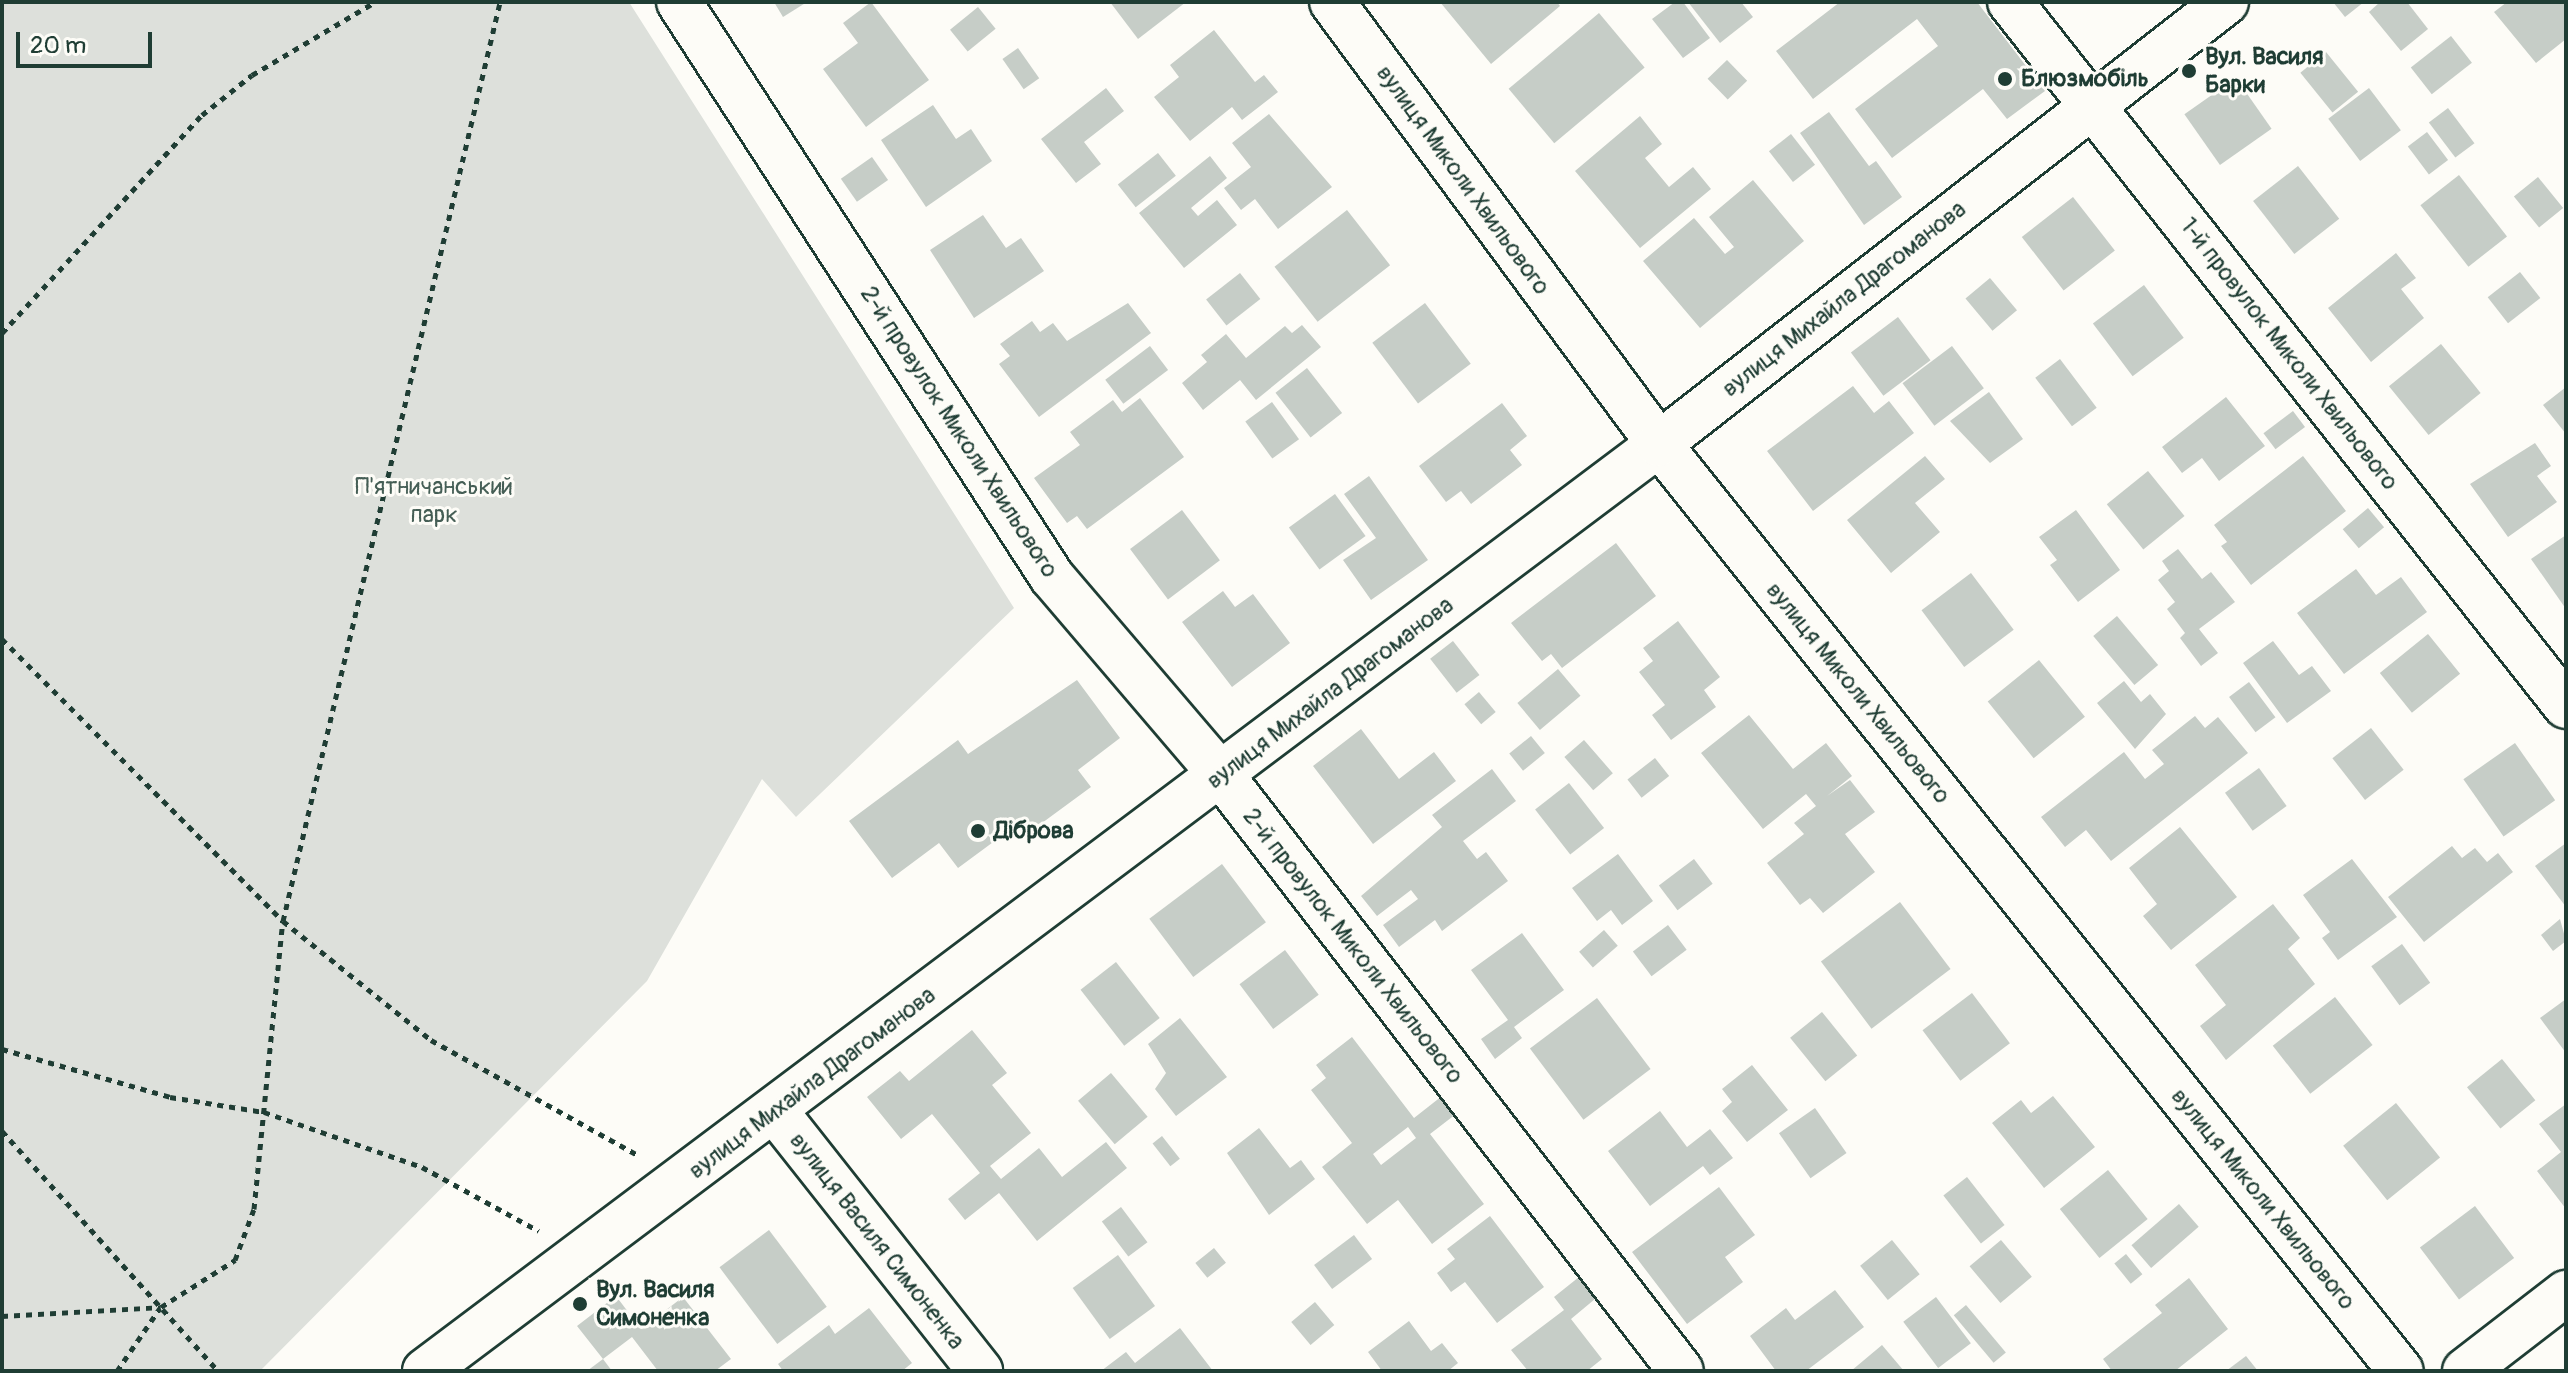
<!DOCTYPE html>
<meta charset="utf-8">
<style>
body{margin:0}
#map{position:relative;width:2568px;height:1373px;overflow:hidden;background:#fdfcf7;font-family:Pangolin,sans-serif}
div>[style]{position:absolute}
.green>*{inset:0;background:#dde0db}
.building>*{inset:0;background:#c6cdc7;transform-origin:0 0}
.path>*{height:5px;margin-top:-2.5px;transform-origin:0;background:repeating-linear-gradient(90deg,#1f3d34 0 6px,transparent 0 12px)}
.roads{filter:drop-shadow(2px 0 #1f3d34) drop-shadow(-2px 0 #1f3d34) drop-shadow(0 2px #1f3d34) drop-shadow(0 -2px #1f3d34)}
.minor>*{height:44px;margin:-22px;padding:0 22px;transform-origin:22px;border-radius:22px;background:#fdfcf7}
.dots>*{width:22px;height:22px;translate:-50% -50%;box-sizing:border-box;border:4px solid #fdfcf7;border-radius:50%}
span{translate:-50% -50%;white-space:nowrap;text-align:center;line-height:1.15;-webkit-text-stroke:6px #fdfcf7;paint-order:stroke}
.poi-label{font-size:24px;color:#1f3d34;font-weight:700}
.left{translate:0 -50%;text-align:left}
.street-label{font-size:24px;color:#1f3d34}
.park-label{font-size:24px;color:#455e55}
.frame{position:absolute;inset:0;border:4px solid #1f3d34;pointer-events:none}
.scale{position:absolute;left:16px;top:32px;width:136px;height:36px;box-sizing:border-box;border:4px solid #1f3d34;border-top:0;padding-left:10px;font-size:24px;line-height:28px;white-space:nowrap;color:#1f3d34;-webkit-text-stroke:6px #fdfcf7;paint-order:stroke}
</style>
<div id="map">
<div class="green">
<i style="clip-path:polygon(2px 2px,629px 2px,1014px 608px,796px 817px,762px 779px,647px 981px,260px 1371px,2px 1371px)"></i>
</div>
<div class="building">
<i style="clip-path:polygon(774px 2px,807px 2px,783px 17px)"></i>
<i style="clip-path:polygon(871px 2px,929px 80px,866px 127px,823px 69px,858px 43px,843px 23px)"></i>
<i style="clip-path:polygon(1110px 2px,1186px 2px,1138px 39px)"></i>
<i style="clip-path:polygon(1440px 2px,1557px 2px,1560px 6px,1491px 64px)"></i>
<i style="clip-path:polygon(1675px 2px,1683px 2px,1710px 38px,1683px 58px,1652px 19px)"></i>
<i style="clip-path:polygon(1688px 2px,1741px 2px,1753px 17px,1720px 43px)"></i>
<i style="clip-path:polygon(1840px 2px,1977px 2px,2045px 91px,2007px 119px,1983px 89px,1892px 158px,1855px 109px,1938px 46px,1917px 19px,1813px 99px,1776px 51px)"></i>
<i style="clip-path:polygon(2333px 2px,2364px 2px,2345px 17px)"></i>
<i style="clip-path:polygon(2380px 2px,2407px 2px,2428px 29px,2401px 51px,2369px 12px)"></i>
<i style="clip-path:polygon(2507px 2px,2566px 2px,2566px 39px,2536px 63px,2494px 12px)"></i>
<i style="left:978px;top:7px;width:28px;height:36px;rotate:51deg"></i>
<i style="left:1599px;top:13px;width:71px;height:118px;rotate:50deg"></i>
<i style="clip-path:polygon(1214px 30px,1255px 82px,1264px 75px,1278px 92px,1242px 120px,1232px 107px,1190px 141px,1154px 97px,1179px 77px,1170px 65px)"></i>
<i style="left:2451px;top:36px;width:34px;height:51px;rotate:52deg"></i>
<i style="left:1018px;top:48px;width:37px;height:19px;rotate:55deg"></i>
<i style="left:2326px;top:52px;width:51px;height:33px;rotate:51deg"></i>
<i style="left:1727px;top:60px;width:29px;height:27px;rotate:46deg"></i>
<i style="left:2236px;top:78px;width:62px;height:63px;rotate:55deg"></i>
<i style="clip-path:polygon(1106px 88px,1124px 111px,1084px 142px,1101px 164px,1076px 183px,1041px 139px)"></i>
<i style="left:2369px;top:88px;width:53px;height:51px;rotate:53deg"></i>
<i style="clip-path:polygon(933px 105px,956px 139px,971px 129px,992px 161px,926px 207px,881px 140px)"></i>
<i style="left:2448px;top:108px;width:44px;height:24px;rotate:53deg"></i>
<i style="clip-path:polygon(1829px 112px,1869px 166px,1876px 161px,1902px 197px,1864px 225px,1800px 133px)"></i>
<i style="clip-path:polygon(1269px 114px,1332px 187px,1278px 229px,1255px 199px,1241px 210px,1224px 188px,1251px 167px,1232px 143px)"></i>
<i style="clip-path:polygon(1640px 116px,1662px 144px,1645px 158px,1669px 187px,1693px 167px,1711px 189px,1640px 248px,1575px 171px)"></i>
<i style="left:2427px;top:132px;width:35px;height:24px;rotate:53deg"></i>
<i style="left:1791px;top:134px;width:39px;height:28px;rotate:52deg"></i>
<i style="left:1158px;top:153px;width:29px;height:51px;rotate:52deg"></i>
<i style="clip-path:polygon(1210px 156px,1227px 178px,1191px 208px,1198px 216px,1217px 200px,1237px 225px,1184px 268px,1139px 213px)"></i>
<i style="left:872px;top:157px;width:28px;height:38px;rotate:55deg"></i>
<i style="left:2298px;top:166px;width:67px;height:57px;rotate:52deg"></i>
<i style="left:2459px;top:175px;width:78px;height:49px;rotate:52deg"></i>
<i style="left:2538px;top:177px;width:40px;height:31px;rotate:51deg"></i>
<i style="clip-path:polygon(1753px 180px,1804px 241px,1700px 328px,1643px 261px,1694px 218px,1725px 254px,1734px 247px,1709px 217px)"></i>
<i style="left:2073px;top:197px;width:68px;height:65px;rotate:52deg"></i>
<i style="left:1347px;top:210px;width:70px;height:92px;rotate:52deg"></i>
<i style="clip-path:polygon(983px 215px,1006px 248px,1021px 238px,1044px 271px,974px 318px,930px 250px)"></i>
<i style="clip-path:polygon(2396px 253px,2416px 278px,2401px 289px,2424px 318px,2371px 362px,2328px 308px)"></i>
<i style="left:2520px;top:272px;width:33px;height:41px;rotate:52deg"></i>
<i style="left:1240px;top:273px;width:33px;height:43px;rotate:52deg"></i>
<i style="left:1990px;top:278px;width:42px;height:32px;rotate:50deg"></i>
<i style="left:2144px;top:285px;width:66px;height:64px;rotate:53deg"></i>
<i style="clip-path:polygon(1128px 303px,1151px 333px,1039px 417px,999px 364px,1010px 356px,1000px 344px,1032px 321px,1040px 332px,1053px 323px,1067px 341px)"></i>
<i style="left:1425px;top:303px;width:76px;height:66px;rotate:53deg"></i>
<i style="left:1898px;top:317px;width:54px;height:59px;rotate:53deg"></i>
<i style="clip-path:polygon(1302px 325px,1321px 347px,1256px 400px,1240px 380px,1203px 410px,1182px 383px,1207px 362px,1201px 355px,1226px 334px,1246px 358px,1285px 326px,1292px 333px)"></i>
<i style="left:2441px;top:344px;width:63px;height:67px;rotate:51deg"></i>
<i style="left:1150px;top:346px;width:30px;height:56px;rotate:53deg"></i>
<i style="left:1952px;top:346px;width:53px;height:62px;rotate:53deg"></i>
<i style="left:2060px;top:359px;width:61px;height:31px;rotate:53deg"></i>
<i style="left:1307px;top:368px;width:57px;height:40px;rotate:52deg"></i>
<i style="clip-path:polygon(1853px 386px,1874px 413px,1889px 401px,1914px 433px,1813px 511px,1767px 451px)"></i>
<i style="clip-path:polygon(2566px 387px,2566px 434px,2543px 405px)"></i>
<i style="clip-path:polygon(1989px 392px,2023px 439px,1990px 463px,1950px 421px)"></i>
<i style="clip-path:polygon(2226px 397px,2265px 446px,2219px 481px,2202px 458px,2182px 473px,2162px 447px)"></i>
<i style="clip-path:polygon(1140px 398px,1184px 457px,1087px 529px,1077px 516px,1067px 523px,1034px 478px,1080px 445px,1070px 432px,1113px 400px,1122px 412px)"></i>
<i style="left:1272px;top:402px;width:46px;height:33px;rotate:54deg"></i>
<i style="clip-path:polygon(1502px 403px,1527px 436px,1510px 450px,1522px 465px,1471px 504px,1461px 491px,1446px 502px,1419px 466px)"></i>
<i style="left:2293px;top:411px;width:20px;height:37px;rotate:53deg"></i>
<i style="clip-path:polygon(2535px 443px,2551px 466px,2537px 476px,2557px 502px,2508px 537px,2470px 484px)"></i>
<i style="clip-path:polygon(1925px 456px,1945px 479px,1915px 503px,1940px 532px,1891px 573px,1847px 520px)"></i>
<i style="clip-path:polygon(2303px 456px,2346px 511px,2251px 585px,2221px 546px,2227px 542px,2214px 525px)"></i>
<i style="left:2148px;top:471px;width:58px;height:53px;rotate:51deg"></i>
<i style="clip-path:polygon(1369px 476px,1428px 560px,1371px 600px,1343px 560px,1376px 538px,1344px 494px)"></i>
<i style="left:1335px;top:494px;width:52px;height:57px;rotate:54deg"></i>
<i style="left:2368px;top:508px;width:25px;height:33px;rotate:50deg"></i>
<i style="left:1182px;top:510px;width:63px;height:65px;rotate:53deg"></i>
<i style="clip-path:polygon(2076px 510px,2120px 570px,2078px 602px,2050px 565px,2057px 560px,2039px 537px)"></i>
<i style="clip-path:polygon(2566px 535px,2566px 609px,2531px 559px)"></i>
<i style="clip-path:polygon(1616px 543px,1656px 596px,1562px 668px,1551px 654px,1542px 661px,1511px 623px)"></i>
<i style="clip-path:polygon(2178px 549px,2202px 579px,2211px 572px,2235px 602px,2199px 629px,2218px 653px,2201px 666px,2180px 638px,2185px 633px,2167px 609px,2175px 602px,2158px 580px,2169px 571px,2162px 561px)"></i>
<i style="clip-path:polygon(2356px 569px,2376px 595px,2401px 577px,2427px 612px,2344px 674px,2297px 613px)"></i>
<i style="left:1971px;top:573px;width:71px;height:62px;rotate:53deg"></i>
<i style="clip-path:polygon(1223px 591px,1235px 607px,1253px 594px,1290px 643px,1232px 687px,1182px 622px)"></i>
<i style="left:2117px;top:616px;width:64px;height:31px;rotate:50deg"></i>
<i style="clip-path:polygon(1678px 621px,1720px 677px,1704px 690px,1716px 707px,1671px 740px,1652px 715px,1665px 705px,1639px 672px,1653px 661px,1643px 648px)"></i>
<i style="left:2428px;top:634px;width:51px;height:62px;rotate:51deg"></i>
<i style="left:1453px;top:641px;width:43px;height:29px;rotate:52deg"></i>
<i style="clip-path:polygon(2273px 641px,2299px 675px,2312px 666px,2331px 691px,2287px 723px,2243px 663px)"></i>
<i style="left:2039px;top:660px;width:73px;height:66px;rotate:51deg"></i>
<i style="left:1558px;top:669px;width:35px;height:53px;rotate:50deg"></i>
<i style="clip-path:polygon(1077px 680px,1120px 738px,1078px 770px,1091px 787px,1027px 834px,1019px 823px,958px 868px,939px 843px,892px 878px,849px 821px,958px 740px,968px 754px)"></i>
<i style="clip-path:polygon(2124px 681px,2141px 702px,2150px 694px,2166px 714px,2135px 749px,2097px 703px)"></i>
<i style="left:2249px;top:682px;width:44px;height:25px;rotate:53deg"></i>
<i style="left:1479px;top:692px;width:26px;height:19px;rotate:50deg"></i>
<i style="clip-path:polygon(1749px 715px,1793px 769px,1826px 743px,1852px 776px,1827px 796px,1850px 780px,1875px 812px,1845px 834px,1875px 872px,1823px 913px,1810px 898px,1800px 905px,1767px 863px,1804px 834px,1794px 823px,1816px 806px,1806px 794px,1763px 829px,1701px 753px)"></i>
<i style="clip-path:polygon(2195px 716px,2205px 728px,2218px 717px,2248px 753px,2111px 861px,2086px 830px,2065px 847px,2041px 817px,2124px 752px,2145px 779px,2164px 764px,2152px 750px)"></i>
<i style="left:2371px;top:728px;width:53px;height:49px;rotate:52deg"></i>
<i style="clip-path:polygon(1361px 729px,1399px 779px,1434px 752px,1456px 781px,1373px 844px,1313px 766px)"></i>
<i style="left:1531px;top:736px;width:22px;height:28px;rotate:51deg"></i>
<i style="left:1584px;top:740px;width:44px;height:26px;rotate:49deg"></i>
<i style="left:2515px;top:743px;width:70px;height:63px;rotate:55deg"></i>
<i style="left:1655px;top:758px;width:23px;height:35px;rotate:52deg"></i>
<i style="left:2259px;top:768px;width:47px;height:42px;rotate:54deg"></i>
<i style="clip-path:polygon(1492px 769px,1516px 801px,1463px 841px,1477px 859px,1486px 852px,1508px 881px,1442px 931px,1435px 920px,1399px 947px,1383px 925px,1418px 899px,1411px 890px,1377px 916px,1361px 896px,1442px 827px,1432px 815px)"></i>
<i style="left:1569px;top:783px;width:57px;height:43px;rotate:52deg"></i>
<i style="clip-path:polygon(2180px 827px,2237px 897px,2171px 950px,2143px 916px,2157px 904px,2129px 868px)"></i>
<i style="clip-path:polygon(2566px 843px,2566px 907px,2535px 866px)"></i>
<i style="clip-path:polygon(2452px 846px,2462px 858px,2475px 848px,2487px 862px,2498px 853px,2513px 872px,2424px 942px,2388px 897px)"></i>
<i style="clip-path:polygon(1618px 854px,1653px 901px,1622px 925px,1611px 910px,1597px 921px,1572px 888px)"></i>
<i style="left:1694px;top:859px;width:31px;height:44px;rotate:53deg"></i>
<i style="clip-path:polygon(2352px 859px,2397px 917px,2338px 960px,2322px 938px,2330px 932px,2303px 895px)"></i>
<i style="left:1222px;top:864px;width:73px;height:91px;rotate:53deg"></i>
<i style="left:1900px;top:902px;width:84px;height:99px;rotate:53deg"></i>
<i style="clip-path:polygon(2273px 904px,2300px 938px,2288px 949px,2315px 984px,2226px 1060px,2200px 1026px,2226px 1005px,2195px 965px)"></i>
<i style="clip-path:polygon(2560px 919px,2566px 941px,2553px 951px,2541px 935px)"></i>
<i style="left:1668px;top:925px;width:31px;height:44px;rotate:53deg"></i>
<i style="left:1604px;top:930px;width:21px;height:33px;rotate:49deg"></i>
<i style="clip-path:polygon(1522px 933px,1564px 990px,1514px 1027px,1522px 1038px,1495px 1059px,1481px 1039px,1508px 1020px,1471px 970px)"></i>
<i style="left:2402px;top:944px;width:48px;height:38px;rotate:54deg"></i>
<i style="left:1285px;top:950px;width:56px;height:57px;rotate:53deg"></i>
<i style="left:1116px;top:962px;width:71px;height:45px;rotate:52deg"></i>
<i style="left:1972px;top:993px;width:63px;height:62px;rotate:53deg"></i>
<i style="left:2335px;top:997px;width:61px;height:79px;rotate:52deg"></i>
<i style="left:1597px;top:998px;width:89px;height:84px;rotate:53deg"></i>
<i style="clip-path:polygon(2566px 999px,2566px 1053px,2540px 1018px)"></i>
<i style="left:1822px;top:1012px;width:56px;height:41px;rotate:51deg"></i>
<i style="clip-path:polygon(1180px 1018px,1227px 1077px,1176px 1116px,1155px 1089px,1166px 1073px,1148px 1044px)"></i>
<i style="clip-path:polygon(972px 1030px,1007px 1073px,992px 1085px,1031px 1133px,990px 1166px,1001px 1179px,1039px 1148px,1062px 1177px,1106px 1142px,1127px 1168px,1037px 1241px,999px 1193px,965px 1220px,948px 1199px,980px 1173px,932px 1114px,901px 1139px,867px 1097px,900px 1071px,909px 1081px)"></i>
<i style="clip-path:polygon(evenodd,1352px 1037px,1414px 1118px,1442px 1096px,1456px 1114px,1430px 1134px,1484px 1204px,1432px 1244px,1398px 1200px,1367px 1224px,1322px 1167px,1352px 1143px,1311px 1090px,1326px 1078px,1316px 1065px,1352px 1037px,1408px 1127px,1416px 1138px,1381px 1165px,1373px 1154px,1408px 1127px)"></i>
<i style="left:2502px;top:1059px;width:53px;height:45px;rotate:51deg"></i>
<i style="clip-path:polygon(1752px 1065px,1788px 1110px,1747px 1142px,1722px 1111px,1732px 1102px,1722px 1089px)"></i>
<i style="left:1111px;top:1073px;width:57px;height:43px;rotate:50deg"></i>
<i style="clip-path:polygon(2053px 1096px,2095px 1147px,2044px 1188px,1992px 1123px,2021px 1100px,2031px 1113px)"></i>
<i style="left:2396px;top:1103px;width:70px;height:68px;rotate:51deg"></i>
<i style="clip-path:polygon(2566px 1104px,2566px 1209px,2537px 1171px,2561px 1152px,2539px 1124px)"></i>
<i style="left:1815px;top:1108px;width:55px;height:44px;rotate:55deg"></i>
<i style="clip-path:polygon(1660px 1111px,1687px 1147px,1710px 1129px,1733px 1158px,1710px 1175px,1703px 1166px,1650px 1206px,1608px 1151px)"></i>
<i style="clip-path:polygon(1259px 1128px,1290px 1168px,1301px 1160px,1315px 1179px,1269px 1215px,1227px 1153px)"></i>
<i style="left:1162px;top:1136px;width:29px;height:12px;rotate:52deg"></i>
<i style="left:2108px;top:1170px;width:63px;height:62px;rotate:51deg"></i>
<i style="left:1967px;top:1177px;width:61px;height:30px;rotate:52deg"></i>
<i style="clip-path:polygon(1719px 1187px,1755px 1235px,1725px 1257px,1743px 1282px,1687px 1324px,1632px 1252px)"></i>
<i style="left:2179px;top:1204px;width:30px;height:63px;rotate:49deg"></i>
<i style="left:2475px;top:1206px;width:65px;height:69px;rotate:53deg"></i>
<i style="left:1121px;top:1207px;width:44px;height:24px;rotate:53deg"></i>
<i style="clip-path:polygon(1490px 1216px,1544px 1287px,1497px 1323px,1465px 1282px,1451px 1292px,1437px 1273px,1455px 1259px,1447px 1249px)"></i>
<i style="left:769px;top:1230px;width:96px;height:62px;rotate:53deg"></i>
<i style="left:1354px;top:1235px;width:30px;height:50px;rotate:53deg"></i>
<i style="left:1892px;top:1240px;width:44px;height:41px;rotate:51deg"></i>
<i style="left:2001px;top:1240px;width:48px;height:41px;rotate:50deg"></i>
<i style="left:1214px;top:1248px;width:19px;height:24px;rotate:51deg"></i>
<i style="left:2126px;top:1254px;width:26px;height:15px;rotate:51deg"></i>
<i style="left:1118px;top:1255px;width:63px;height:56px;rotate:54deg"></i>
<i style="clip-path:polygon(1579px 1277px,1595px 1299px,1571px 1319px,1602px 1359px,1587px 1371px,1528px 1371px,1511px 1350px,1564px 1310px,1554px 1297px)"></i>
<i style="clip-path:polygon(2189px 1278px,2228px 1329px,2175px 1371px,2112px 1371px,2103px 1359px,2162px 1313px,2155px 1305px)"></i>
<i style="clip-path:polygon(1835px 1290px,1864px 1327px,1806px 1371px,1776px 1371px,1750px 1336px,1786px 1308px,1795px 1320px)"></i>
<i style="clip-path:polygon(616px 1296px,641px 1329px,683px 1297px,731px 1359px,715px 1371px,658px 1371px,632px 1337px,603px 1359px,577px 1326px)"></i>
<i style="left:1936px;top:1297px;width:58px;height:41px;rotate:53deg"></i>
<i style="left:1315px;top:1302px;width:30px;height:31px;rotate:50deg"></i>
<i style="left:1966px;top:1305px;width:62px;height:16px;rotate:50deg"></i>
<i style="clip-path:polygon(869px 1308px,912px 1363px,902px 1371px,783px 1371px,778px 1364px,829px 1325px,835px 1334px)"></i>
<i style="clip-path:polygon(1409px 1321px,1431px 1351px,1442px 1343px,1458px 1363px,1448px 1371px,1382px 1371px,1368px 1352px)"></i>
<i style="clip-path:polygon(1180px 1328px,1213px 1371px,1101px 1371px,1126px 1352px,1135px 1363px)"></i>
<i style="clip-path:polygon(1882px 1345px,1904px 1371px,1851px 1371px)"></i>
<i style="clip-path:polygon(2246px 1356px,2258px 1371px,2226px 1371px)"></i>
<i style="clip-path:polygon(603px 1359px,612px 1371px,587px 1371px)"></i>
</div>
<div class="path">
<i style="left:2px;top:333px;width:296px;rotate:-47.5deg"></i>
<i style="left:202px;top:115px;width:64px;rotate:-38.7deg"></i>
<i style="left:252px;top:75px;width:143px;rotate:-30.7deg"></i>
<i style="left:2px;top:639px;width:398px;rotate:45.1deg"></i>
<i style="left:283px;top:921px;width:190px;rotate:38.8deg"></i>
<i style="left:431px;top:1040px;width:235px;rotate:29.1deg"></i>
<i style="left:2px;top:1049px;width:175px;rotate:15.9deg"></i>
<i style="left:170px;top:1097px;width:95px;rotate:9.1deg"></i>
<i style="left:264px;top:1112px;width:167px;rotate:19.2deg"></i>
<i style="left:422px;top:1167px;width:133px;rotate:28.7deg"></i>
<i style="left:2px;top:1131px;width:323px;rotate:48deg"></i>
<i style="left:2px;top:1316px;width:159px;rotate:-3.2deg"></i>
<i style="left:161px;top:1307px;width:88px;rotate:-32.4deg"></i>
<i style="left:235px;top:1260px;width:54px;rotate:-69.6deg"></i>
<i style="left:254px;top:1209px;width:289px;rotate:-84.3deg"></i>
<i style="left:283px;top:921px;width:944px;rotate:-76.71deg"></i>
<i style="left:117px;top:1371px;width:76px;rotate:-55.7deg"></i>
</div>
<div class="roads">
<div class="minor">
<i style="left:679px;top:2px;width:685px;rotate:57.03deg"></i>
<i style="left:1052px;top:577px;width:262px;rotate:49.5deg"></i>
<i style="left:1222px;top:776px;width:751px;rotate:52.35deg"></i>
<i style="left:1332px;top:2px;width:550px;rotate:53.51deg"></i>
<i style="left:1659px;top:444px;width:1187px;rotate:51.33deg"></i>
<i style="left:2010px;top:2px;width:897px;rotate:51.7deg"></i>
<i style="left:775px;top:1111px;width:331px;rotate:51.7deg"></i>
<i style="left:425px;top:1371px;width:1543px;rotate:-36.91deg"></i>
<i style="left:1659px;top:444px;width:719px;rotate:-37.94deg"></i>
<i style="left:2465px;top:1371px;width:128px;rotate:-37.7deg"></i>
</div>
</div>
<div class="dots">
<i style="left:2189px;top:71px;background:#1f3d34"></i>
<i style="left:2005px;top:79px;background:#1f3d34"></i>
<i style="left:978px;top:831px;background:#1f3d34"></i>
<i style="left:580px;top:1304px;background:#1f3d34"></i>
</div>
<div class="poi-label">
<span class="left" style="left:2205px;top:71px">Вул. Василя<br>Барки</span>
<span class="left" style="left:2021px;top:79px">Блюзмобіль</span>
<span class="left" style="left:994px;top:831px">Діброва</span>
<span class="left" style="left:596px;top:1304px">Вул. Василя<br>Симоненка</span>
</div>
<div class="street-label">
<span style="left:1463px;top:180px;rotate:54deg">вулиця Миколи Хвильового</span>
<span style="left:1844px;top:299px;rotate:-38deg">вулиця Михайла Драгоманова</span>
<span style="left:2289px;top:354px;rotate:52deg">1-й провулок Миколи Хвильового</span>
<span style="left:959px;top:432px;rotate:57deg">2-й провулок Миколи Хвильового</span>
<span style="left:1330px;top:693px;rotate:-37deg">вулиця Михайла Драгоманова</span>
<span style="left:1858px;top:693px;rotate:51deg">вулиця Миколи Хвильового</span>
<span style="left:1353px;top:946px;rotate:52deg">2-й провулок Миколи Хвильового</span>
<span style="left:812px;top:1083px;rotate:-37deg">вулиця Михайла Драгоманова</span>
<span style="left:2263px;top:1199px;rotate:51deg">вулиця Миколи Хвильового</span>
<span style="left:877px;top:1241px;rotate:52deg">вулиця Василя Симоненка</span>
</div>
<div class="park-label">
<span style="left:434px;top:501px">П'ятничанський<br>парк</span>
</div>
<div class="frame"></div>
<div class="scale">20 m</div>
</div>
